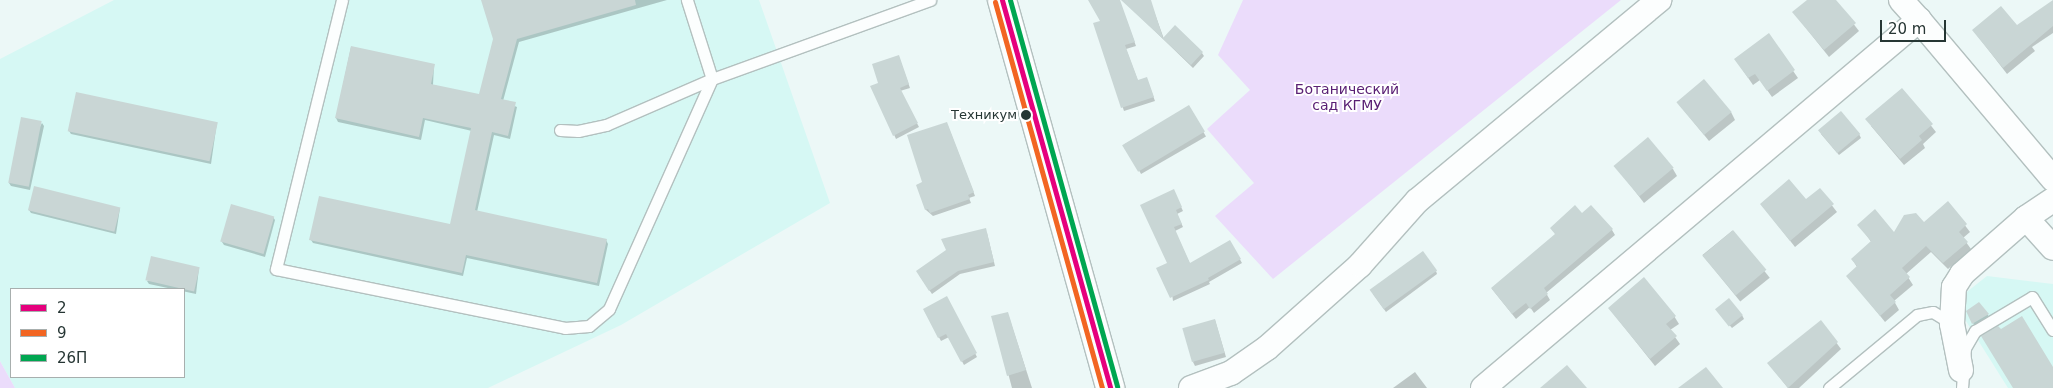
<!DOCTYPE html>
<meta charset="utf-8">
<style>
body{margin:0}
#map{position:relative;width:2053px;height:388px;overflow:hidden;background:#ecf8f7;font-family:"DejaVu Sans",sans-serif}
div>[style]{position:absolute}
.built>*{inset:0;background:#d6f8f4}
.green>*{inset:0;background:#ebdcfb}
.shadow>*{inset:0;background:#0003;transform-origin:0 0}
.building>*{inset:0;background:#c9d6d5;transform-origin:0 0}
.roads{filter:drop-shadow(1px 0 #b3c0bf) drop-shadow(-1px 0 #b3c0bf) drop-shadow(0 1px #b3c0bf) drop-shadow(0 -1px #b3c0bf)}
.service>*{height:11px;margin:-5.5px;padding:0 5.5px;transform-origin:5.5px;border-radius:5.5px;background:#fcfefe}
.minor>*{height:24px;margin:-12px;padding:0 12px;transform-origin:12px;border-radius:12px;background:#fcfefe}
.primary>*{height:28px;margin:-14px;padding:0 14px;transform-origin:14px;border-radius:14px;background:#fcfefe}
.bus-1>*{height:5px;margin:-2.5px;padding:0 2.5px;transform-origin:2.5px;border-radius:2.5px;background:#e5007d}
.bus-2>*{height:5px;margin:-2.5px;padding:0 2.5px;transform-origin:2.5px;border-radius:2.5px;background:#f26522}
.bus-3>*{height:5px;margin:-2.5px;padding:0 2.5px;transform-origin:2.5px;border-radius:2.5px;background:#00a651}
.dots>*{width:14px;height:14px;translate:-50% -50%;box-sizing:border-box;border:2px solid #fff;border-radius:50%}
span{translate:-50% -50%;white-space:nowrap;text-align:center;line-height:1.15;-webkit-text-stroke:4px #fff;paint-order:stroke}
.bus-label{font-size:13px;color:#263634}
.right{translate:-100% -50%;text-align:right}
.park-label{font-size:14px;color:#5a2074}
.legend{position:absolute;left:10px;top:288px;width:175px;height:90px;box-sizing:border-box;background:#fff;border:1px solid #a8afae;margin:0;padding:6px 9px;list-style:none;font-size:15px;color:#263634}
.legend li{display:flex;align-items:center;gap:10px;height:25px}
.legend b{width:25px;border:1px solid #a8afae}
.scale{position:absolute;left:1880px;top:20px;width:66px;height:22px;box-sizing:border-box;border:2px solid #263634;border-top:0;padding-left:6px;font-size:15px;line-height:18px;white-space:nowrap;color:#263634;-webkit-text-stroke:4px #fff;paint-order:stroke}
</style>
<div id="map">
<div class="built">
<i style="clip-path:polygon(evenodd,114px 0,759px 0,830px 203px,621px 325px,488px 388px,15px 388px,0 361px,0 59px,114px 0,11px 289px,184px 289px,184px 377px,11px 377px,11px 289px)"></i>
<i style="clip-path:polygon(1987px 276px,2053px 284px,2053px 388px,2008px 388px,1954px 302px)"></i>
</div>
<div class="green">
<i style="clip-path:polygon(1243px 0,1621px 0,1273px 279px,1215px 216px,1254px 183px,1207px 129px,1250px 90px,1218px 55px)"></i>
<i style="clip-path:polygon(0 361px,15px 388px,0 388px)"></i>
</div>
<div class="shadow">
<i style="clip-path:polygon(482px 0,667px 0,519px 42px,503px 101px,517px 107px,510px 139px,494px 135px,477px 212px,606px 240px,608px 244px,599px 286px,467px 258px,463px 276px,313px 243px,311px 240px,451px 226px,472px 131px,425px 120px,421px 140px,338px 122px,336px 118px,351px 47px,434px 65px,433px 85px,480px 96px,494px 39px)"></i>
<i style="clip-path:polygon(1809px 0,1835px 0,1859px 31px,1829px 57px,1794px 13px)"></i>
<i style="clip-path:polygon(2053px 2px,2053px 33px,2032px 47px,2035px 51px,2007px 74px,1973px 30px,2016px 27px)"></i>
<i style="clip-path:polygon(1151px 3px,1164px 39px,1202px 53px,1204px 56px,1193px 68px,1132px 9px)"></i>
<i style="clip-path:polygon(1125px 16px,1136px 46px,1126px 49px,1138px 81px,1148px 82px,1155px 101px,1124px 111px,1095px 24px)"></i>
<i style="clip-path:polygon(1768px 35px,1798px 78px,1772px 97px,1760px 80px,1753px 85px,1740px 66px)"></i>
<i style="clip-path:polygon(900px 60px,910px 88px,900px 91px,919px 127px,896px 139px,872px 86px,880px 84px)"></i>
<i style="clip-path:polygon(1902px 89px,1936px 132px,1923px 144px,1925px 148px,1904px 165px,1871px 126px)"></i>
<i style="clip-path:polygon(1678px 103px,1731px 112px,1735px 120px,1709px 141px)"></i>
<i style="left:1189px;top:107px;width:34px;height:75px;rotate:60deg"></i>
<i style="clip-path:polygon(217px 122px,211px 164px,71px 134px,69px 131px)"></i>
<i style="clip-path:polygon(42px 123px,44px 126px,30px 190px,11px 186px,9px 183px)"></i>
<i style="clip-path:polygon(948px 126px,975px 196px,969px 198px,971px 203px,933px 216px,926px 210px,917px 185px,924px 183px)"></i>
<i style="clip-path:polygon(1821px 134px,1859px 134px,1861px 138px,1839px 155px)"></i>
<i style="clip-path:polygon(1615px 165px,1673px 169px,1677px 176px,1644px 203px)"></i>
<i style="clip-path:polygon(1820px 190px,1837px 212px,1795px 247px,1761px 204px,1806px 201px)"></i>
<i style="clip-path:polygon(1175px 194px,1183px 211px,1177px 214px,1183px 227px,1175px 231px,1190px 264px,1230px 242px,1242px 263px,1209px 282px,1210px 284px,1173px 301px,1168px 264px)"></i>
<i style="clip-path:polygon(1948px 203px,1970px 232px,1963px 238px,1971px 249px,1948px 269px,1931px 252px,1906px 274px,1913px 285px,1894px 301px,1899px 310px,1885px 322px,1848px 276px,1857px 267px,1852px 259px,1872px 243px,1859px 225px,1894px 234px,1924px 224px)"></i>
<i style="clip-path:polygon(120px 208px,116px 234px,31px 213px,29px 210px)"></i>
<i style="clip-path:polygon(1582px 215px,1612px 230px,1615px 235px,1546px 293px,1550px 300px,1534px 313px,1530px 307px,1516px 319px,1492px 289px,1556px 235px,1551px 228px)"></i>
<i style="clip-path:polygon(273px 217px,275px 220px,265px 257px,224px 245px,222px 242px)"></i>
<i style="left:1732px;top:231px;width:60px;height:38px;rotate:51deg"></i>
<i style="clip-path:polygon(987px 233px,995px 266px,960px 274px,932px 294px,919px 275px)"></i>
<i style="clip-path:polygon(199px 268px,196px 294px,149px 284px,147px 281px)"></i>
<i style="clip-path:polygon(1436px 271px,1437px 274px,1386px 312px,1373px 294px)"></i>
<i style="clip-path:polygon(947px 298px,977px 357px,964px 365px,949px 337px,941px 341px,924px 310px)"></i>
<i style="clip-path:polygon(1979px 303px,1990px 318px,1975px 327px,1968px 312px)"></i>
<i style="clip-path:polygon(1609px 308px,1674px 316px,1679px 324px,1670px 330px,1680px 344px,1655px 366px)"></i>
<i style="clip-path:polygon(1719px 313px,1742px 315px,1744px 319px,1732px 328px)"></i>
<i style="clip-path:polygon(993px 317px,1009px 317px,1032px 388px,1012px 388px)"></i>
<i style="clip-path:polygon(1215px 320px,1226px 357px,1195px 366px,1193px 362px)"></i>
<i style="clip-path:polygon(1821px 322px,1841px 349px,1799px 388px,1788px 388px,1768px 363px)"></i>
<i style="clip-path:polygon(1415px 372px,1427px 388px,1393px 388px)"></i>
</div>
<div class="building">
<i style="clip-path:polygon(481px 0,635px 0,636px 5px,517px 39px,501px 99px,516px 102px,508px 136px,492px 132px,475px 210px,607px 239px,597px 283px,466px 255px,462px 273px,309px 240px,319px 196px,450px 224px,471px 128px,423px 118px,419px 137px,335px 118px,351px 46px,435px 64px,431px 84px,479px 94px,493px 39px)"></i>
<i style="clip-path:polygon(1088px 0,1120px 0,1135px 42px,1125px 45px,1138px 80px,1147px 77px,1154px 97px,1121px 108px,1093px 23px,1100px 21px)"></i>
<i style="clip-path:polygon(1121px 0,1151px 0,1163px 38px,1175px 25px,1203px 52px,1191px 65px)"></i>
<i style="clip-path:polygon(1807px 0,1836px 0,1856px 23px,1824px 50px,1792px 12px)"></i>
<i style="clip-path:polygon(2053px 0,2053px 26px,2003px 68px,1972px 30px,2001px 6px,2017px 25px)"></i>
<i style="clip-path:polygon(1769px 33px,1795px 70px,1767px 91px,1755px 74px,1748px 78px,1734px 59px)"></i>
<i style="clip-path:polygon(899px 55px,909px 84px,900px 88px,918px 123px,893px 136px,870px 86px,878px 83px,872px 64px)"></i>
<i style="left:1704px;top:79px;width:43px;height:36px;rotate:50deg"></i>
<i style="clip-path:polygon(1902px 88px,1933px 124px,1919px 136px,1922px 140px,1900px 159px,1865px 119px)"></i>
<i style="left:76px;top:92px;width:145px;height:40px;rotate:12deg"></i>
<i style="left:1189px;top:105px;width:31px;height:78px;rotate:59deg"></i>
<i style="left:1841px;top:111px;width:30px;height:30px;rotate:50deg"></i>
<i style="left:21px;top:117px;width:21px;height:67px;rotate:11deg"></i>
<i style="clip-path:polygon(947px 122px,974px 192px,968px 195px,970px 199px,930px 213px,928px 209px,925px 210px,916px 185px,922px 182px,907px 135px)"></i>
<i style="left:1648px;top:137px;width:40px;height:45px;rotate:50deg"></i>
<i style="clip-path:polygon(1789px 179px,1806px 199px,1820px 188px,1834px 204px,1790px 241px,1760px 204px)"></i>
<i style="left:34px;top:186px;width:89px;height:25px;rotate:14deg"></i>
<i style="clip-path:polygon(1174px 189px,1182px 207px,1176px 210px,1182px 224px,1174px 227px,1190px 263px,1230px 240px,1241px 259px,1208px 278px,1209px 280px,1170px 298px,1156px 268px,1167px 263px,1140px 205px)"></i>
<i style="clip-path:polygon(1948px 201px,1967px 224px,1959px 232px,1968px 242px,1943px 263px,1926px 246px,1902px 268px,1910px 277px,1890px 295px,1896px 302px,1880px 316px,1846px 276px,1857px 266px,1851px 259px,1871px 241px,1857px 225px,1875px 209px,1894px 232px,1904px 215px,1916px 213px,1924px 222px)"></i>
<i style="left:231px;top:204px;width:45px;height:39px;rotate:16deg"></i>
<i style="clip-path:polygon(1575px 205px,1582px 213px,1591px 205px,1613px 229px,1544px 288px,1548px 294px,1530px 309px,1526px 303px,1512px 314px,1491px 288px,1555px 234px,1550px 228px)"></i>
<i style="clip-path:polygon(986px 228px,994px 262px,958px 271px,929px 291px,916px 271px,946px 250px,941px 239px)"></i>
<i style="left:1733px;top:230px;width:52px;height:40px;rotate:50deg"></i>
<i style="left:1423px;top:251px;width:24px;height:66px;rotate:54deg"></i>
<i style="left:151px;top:256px;width:50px;height:25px;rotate:13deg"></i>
<i style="clip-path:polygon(1644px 277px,1676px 316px,1666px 324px,1677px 336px,1650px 359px,1608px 308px)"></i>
<i style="clip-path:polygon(947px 296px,977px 353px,961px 362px,946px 334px,938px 338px,923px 309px)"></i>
<i style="left:1729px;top:298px;width:22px;height:18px;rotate:51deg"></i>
<i style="clip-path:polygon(1979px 302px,1989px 314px,1972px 324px,1966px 311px)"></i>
<i style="clip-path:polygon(1008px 312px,1026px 370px,1007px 376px,991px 316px)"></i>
<i style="clip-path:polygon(2022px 316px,2053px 367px,2053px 388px,2013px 388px,1981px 336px,1998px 326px,2001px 329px)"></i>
<i style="left:1215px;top:319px;width:35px;height:34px;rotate:74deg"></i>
<i style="clip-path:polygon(1821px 320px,1838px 342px,1788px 388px,1767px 363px)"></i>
<i style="clip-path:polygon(1567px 365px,1587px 388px,1540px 388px)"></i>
<i style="clip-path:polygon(1706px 367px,1723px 388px,1678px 388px)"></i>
</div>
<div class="roads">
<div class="service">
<i style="left:342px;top:0;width:277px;rotate:103.8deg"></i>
<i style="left:276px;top:269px;width:295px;rotate:11.5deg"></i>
<i style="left:565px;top:328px;width:24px;rotate:-5deg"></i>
<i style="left:589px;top:326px;width:26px;rotate:-40deg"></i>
<i style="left:609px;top:309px;width:252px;rotate:-65.9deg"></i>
<i style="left:712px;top:79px;width:83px;rotate:-107.6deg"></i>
<i style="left:560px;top:130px;width:18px;rotate:3deg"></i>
<i style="left:578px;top:131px;width:29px;rotate:-12deg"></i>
<i style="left:606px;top:125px;width:116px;rotate:-23.5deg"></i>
<i style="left:712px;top:79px;width:232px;rotate:-19.9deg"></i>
<i style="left:1829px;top:388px;width:114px;rotate:-39.7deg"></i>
<i style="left:1917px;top:315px;width:16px;rotate:-11deg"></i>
<i style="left:1933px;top:312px;width:22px;rotate:32deg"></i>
<i style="left:1962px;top:388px;width:40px;rotate:-85.7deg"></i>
<i style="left:1965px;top:348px;width:20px;rotate:-60deg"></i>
<i style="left:1975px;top:331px;width:66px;rotate:-30.8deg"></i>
<i style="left:2032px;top:297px;width:39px;rotate:58deg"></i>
</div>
<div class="minor">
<i style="left:1919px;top:20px;width:208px;rotate:49.9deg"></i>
<i style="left:2026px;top:218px;width:40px;rotate:48deg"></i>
<i style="left:1961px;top:370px;width:47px;rotate:-101.1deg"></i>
<i style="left:1952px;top:324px;width:37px;rotate:-87deg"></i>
<i style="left:1954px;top:287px;width:15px;rotate:-58deg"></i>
<i style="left:1962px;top:274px;width:85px;rotate:-41.2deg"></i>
<i style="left:2026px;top:218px;width:32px;rotate:-34deg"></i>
<i style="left:1191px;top:388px;width:43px;rotate:-20.6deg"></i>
<i style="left:1231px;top:373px;width:44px;rotate:-34.8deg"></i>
<i style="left:1267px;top:348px;width:125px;rotate:-41.7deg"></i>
<i style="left:1360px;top:265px;width:86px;rotate:-48.3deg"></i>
<i style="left:1417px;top:201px;width:315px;rotate:-39.7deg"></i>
<i style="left:1483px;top:388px;width:571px;rotate:-40.17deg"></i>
<i style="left:1919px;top:20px;width:27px;rotate:-132deg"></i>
</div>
<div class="primary">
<i style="left:1002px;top:0;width:403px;rotate:74.4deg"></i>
</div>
</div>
<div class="bus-1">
<i style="left:1002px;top:0;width:403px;rotate:74.4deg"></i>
</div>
<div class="bus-2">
<i style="left:995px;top:2px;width:401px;rotate:74.5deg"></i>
</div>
<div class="bus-3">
<i style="left:1010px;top:0;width:401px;rotate:74.5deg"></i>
</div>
<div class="dots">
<i style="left:1026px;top:115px;background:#263634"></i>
</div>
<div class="bus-label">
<span class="right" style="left:1017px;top:115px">Техникум</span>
</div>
<div class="park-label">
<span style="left:1347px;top:97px">Ботанический<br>сад КГМУ</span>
</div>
<ul class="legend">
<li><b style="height:6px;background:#e5007d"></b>2</li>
<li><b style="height:6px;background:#f26522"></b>9</li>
<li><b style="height:6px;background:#00a651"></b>26П</li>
</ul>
<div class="scale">20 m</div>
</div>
